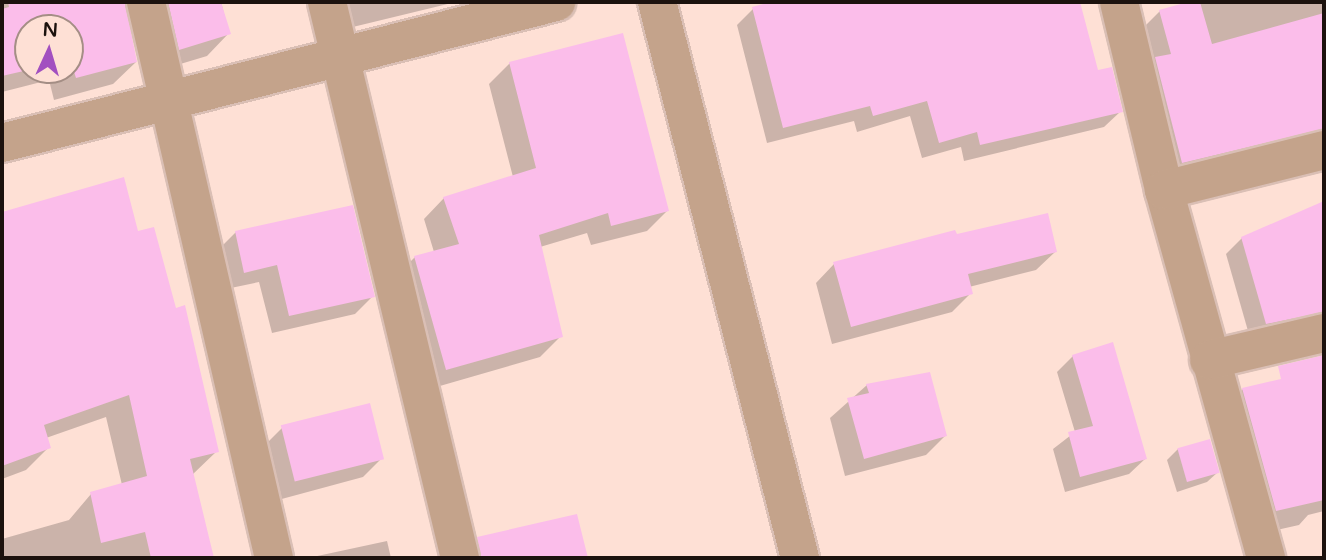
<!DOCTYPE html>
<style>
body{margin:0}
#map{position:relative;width:1326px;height:560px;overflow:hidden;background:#fee0d5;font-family:"Varela Round",sans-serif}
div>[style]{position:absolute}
.shadow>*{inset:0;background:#0003}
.building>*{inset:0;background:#fbbdea;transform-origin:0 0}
.roads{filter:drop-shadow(2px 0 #dabfb5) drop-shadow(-2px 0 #dabfb5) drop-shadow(0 2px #dabfb5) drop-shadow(0 -2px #dabfb5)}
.street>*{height:38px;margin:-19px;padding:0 19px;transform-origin:19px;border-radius:19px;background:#c4a38b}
span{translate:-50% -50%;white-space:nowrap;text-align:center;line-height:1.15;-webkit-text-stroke:7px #fee0d5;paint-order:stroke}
.frame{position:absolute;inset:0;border:4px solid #1c120e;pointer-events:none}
.north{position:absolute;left:14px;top:14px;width:70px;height:70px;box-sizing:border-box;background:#fee0d5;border:2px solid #a48e85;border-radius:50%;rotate:4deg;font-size:19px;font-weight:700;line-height:28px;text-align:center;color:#1c120e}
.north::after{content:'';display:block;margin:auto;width:24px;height:32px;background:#a250c0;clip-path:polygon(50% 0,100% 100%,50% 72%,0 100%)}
</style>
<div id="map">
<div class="shadow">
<i style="clip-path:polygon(evenodd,2px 2px,221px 2px,229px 33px,207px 56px,157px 71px,140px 10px,125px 4px,136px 62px,113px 84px,54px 100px,49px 80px,2px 92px,2px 2px,28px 28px,70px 28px,70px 70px,28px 70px,28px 28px)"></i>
<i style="clip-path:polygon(321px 2px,456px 2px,328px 33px)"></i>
<i style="clip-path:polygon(784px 2px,930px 2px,944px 57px,1121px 111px,1104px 127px,964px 161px,961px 147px,922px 158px,910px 116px,857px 132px,854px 121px,767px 143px,737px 25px,753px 9px)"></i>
<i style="clip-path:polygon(1194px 2px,1324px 2px,1324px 165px,1163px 181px,1141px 30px,1160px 11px)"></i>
<i style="clip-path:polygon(510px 63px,667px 211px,647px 231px,591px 245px,587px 233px,540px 247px,561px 336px,540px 357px,426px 390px,394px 278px,415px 257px,434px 252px,424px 219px,444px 198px,513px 177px,489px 84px)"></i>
<i style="clip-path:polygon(1324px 203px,1324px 310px,1248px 331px,1226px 254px,1242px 238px)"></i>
<i style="clip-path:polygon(2px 209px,3px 214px,137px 233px,217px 451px,192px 475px,212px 558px,2px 558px,2px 539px,69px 520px,91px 494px,122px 485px,106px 417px,46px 438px,49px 447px,26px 470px,2px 479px)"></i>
<i style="clip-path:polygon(236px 232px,373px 296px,355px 314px,272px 333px,259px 282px,226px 289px,218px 250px)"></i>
<i style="clip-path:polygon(955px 236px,1055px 252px,1036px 270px,969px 287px,971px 293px,952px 312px,832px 344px,816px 283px,834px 264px)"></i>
<i style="clip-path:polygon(1073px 356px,1145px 459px,1129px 474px,1065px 492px,1053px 449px,1075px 432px,1057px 372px)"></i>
<i style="clip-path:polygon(1324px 371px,1324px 511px,1308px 515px,1299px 525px,1250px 536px,1216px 415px,1243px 389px)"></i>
<i style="clip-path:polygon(867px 385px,945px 436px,926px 455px,845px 476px,830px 418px)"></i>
<i style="clip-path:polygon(282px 428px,382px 458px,363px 477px,278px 500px,263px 447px)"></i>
<i style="clip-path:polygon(1178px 449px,1218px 472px,1207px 482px,1177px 492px,1167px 460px)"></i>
<i style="clip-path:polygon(387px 541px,391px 558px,308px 558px)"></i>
</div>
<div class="building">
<i style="clip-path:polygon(8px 2px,125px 2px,137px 62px,76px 78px,70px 59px,70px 28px,28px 28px,28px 70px,2px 76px,2px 9px,9px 7px)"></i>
<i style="clip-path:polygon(168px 2px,221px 2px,231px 34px,179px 50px)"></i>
<i style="clip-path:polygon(771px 2px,1080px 2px,1098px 70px,1112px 67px,1123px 112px,980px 145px,977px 132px,939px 143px,927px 101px,873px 116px,870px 106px,783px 128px,752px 7px)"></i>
<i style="clip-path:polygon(1188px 2px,1200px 2px,1212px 44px,1324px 13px,1324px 129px,1182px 163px,1155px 57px,1171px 54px,1159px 10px)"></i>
<i style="clip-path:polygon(623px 33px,669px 211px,611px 226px,608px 213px,539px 235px,563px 337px,446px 370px,414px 256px,459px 244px,443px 197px,536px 168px,509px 62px)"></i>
<i style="clip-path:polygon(124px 177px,138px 231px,154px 227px,176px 308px,185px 305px,219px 452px,190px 459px,214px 558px,151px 558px,145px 532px,101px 543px,90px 492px,147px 476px,129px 395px,44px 425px,51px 448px,2px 466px,2px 212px)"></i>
<i style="clip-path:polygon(1324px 201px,1324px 312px,1266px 324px,1241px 237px)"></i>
<i style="clip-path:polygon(353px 205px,375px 297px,289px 316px,277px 265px,244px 273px,235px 231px)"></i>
<i style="clip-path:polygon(1048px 213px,1057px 252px,968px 274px,973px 294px,851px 327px,833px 262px,955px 230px,957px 234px)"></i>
<i style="clip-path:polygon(1113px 342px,1147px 459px,1080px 477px,1068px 432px,1093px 426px,1072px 355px)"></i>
<i style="clip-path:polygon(1324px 355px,1324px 500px,1276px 511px,1242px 388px,1281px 379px,1278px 366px)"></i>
<i style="clip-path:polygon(930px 372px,947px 436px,864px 459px,847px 398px,869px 393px,866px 384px)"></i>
<i style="left:370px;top:403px;width:58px;height:92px;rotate:76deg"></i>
<i style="left:1210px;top:439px;width:35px;height:34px;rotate:74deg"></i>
<i style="clip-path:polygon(577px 514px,588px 558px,481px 558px,477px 537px)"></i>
</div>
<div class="roads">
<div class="street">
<i style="left:146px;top:2px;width:571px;rotate:77.04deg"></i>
<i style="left:327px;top:2px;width:572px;rotate:76.55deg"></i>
<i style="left:657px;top:2px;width:574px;rotate:75.58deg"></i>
<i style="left:1119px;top:2px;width:193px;rotate:76.5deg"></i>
<i style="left:1164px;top:190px;width:382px;rotate:74.5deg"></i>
<i style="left:2px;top:143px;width:572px;rotate:-14.28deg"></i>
<i style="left:1164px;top:190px;width:165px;rotate:-14deg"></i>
<i style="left:1209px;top:360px;width:118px;rotate:-13.2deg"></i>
</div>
</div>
<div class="frame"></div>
<div class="north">N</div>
</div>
